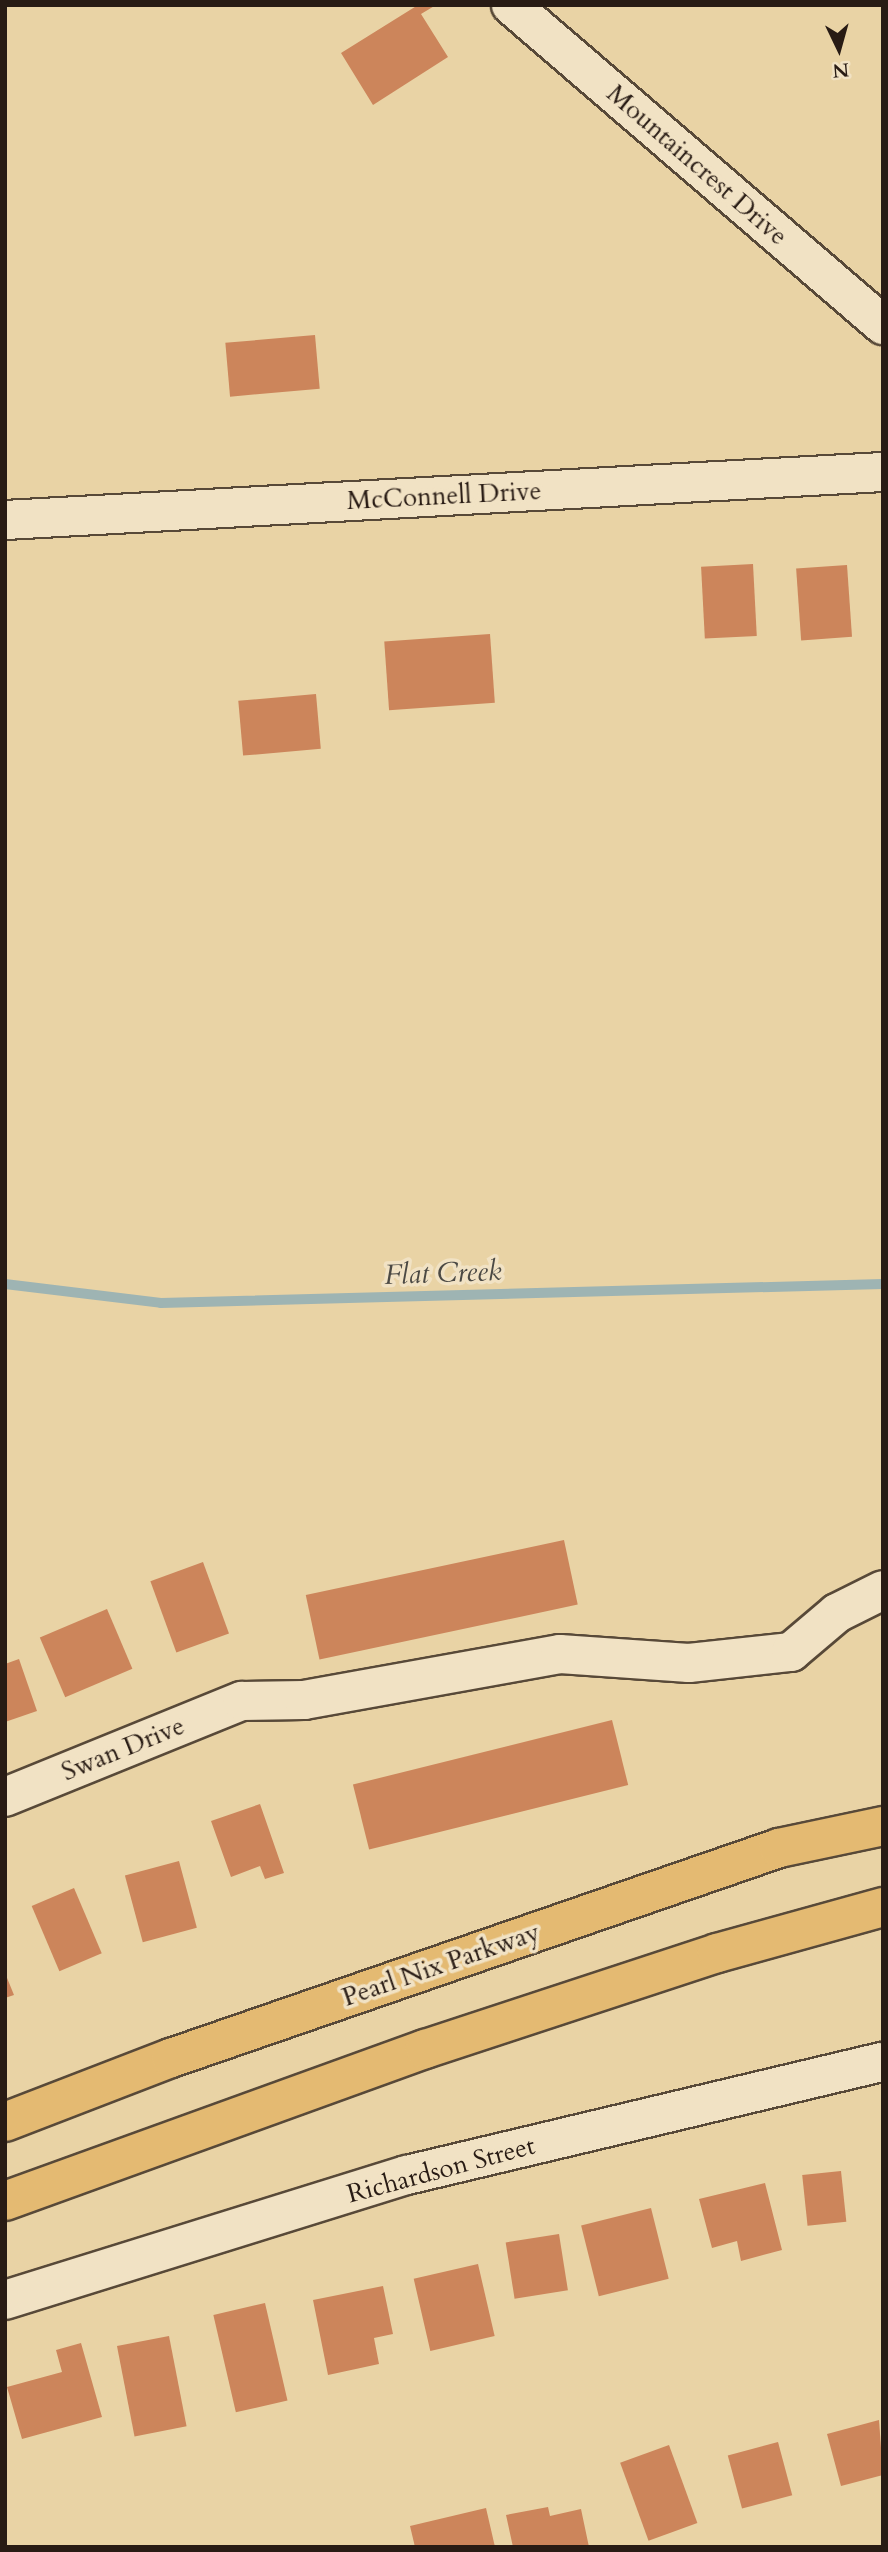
<!DOCTYPE html>
<style>
body{margin:0}
#map{position:relative;width:888px;height:2552px;overflow:hidden;background:#e9d3a5;font-family:Cardo,serif}
div>[style]{position:absolute}
.stream>*{height:10px;margin:-5px;padding:0 5px;transform-origin:5px;border-radius:5px;background:#9eb4b3}
.building>*{inset:0;background:#cc855b;transform-origin:0 0}
.roads{filter:drop-shadow(2px 0 #584938) drop-shadow(-2px 0 #584938) drop-shadow(0 2px #584938) drop-shadow(0 -2px #584938)}
.minor>*{height:38px;margin:-19px;padding:0 19px;transform-origin:19px;border-radius:19px;background:#f1e2c4}
.major>*{height:38px;margin:-19px;padding:0 19px;transform-origin:19px;border-radius:19px;background:#e4ba72}
span{translate:-50% -50%;white-space:nowrap;text-align:center;line-height:1.15;-webkit-text-stroke:7px #f1e2c4;paint-order:stroke}
.street-label{font-size:26px;color:#281b14}
.water-label{font-size:28px;color:#4b4944;font-style:italic}
.frame{position:absolute;inset:0;border:7px solid #281b14;pointer-events:none}
.north{position:absolute;left:804px;top:14px;width:70px;height:70px;-webkit-text-stroke:5px #f1e2c4;paint-order:stroke;rotate:175deg;font-size:19px;font-weight:700;line-height:28px;text-align:center;color:#281b14}
.north::after{content:'';display:block;margin:auto;width:24px;height:32px;background:#281b14;clip-path:polygon(50% 0,100% 100%,50% 72%,0 100%)}
</style>
<div id="map">
<div class="stream">
<i style="left:5px;top:1284px;width:157px;rotate:6.9deg"></i>
<i style="left:161px;top:1303px;width:722px;rotate:-1.51deg"></i>
</div>
<div class="building">
<i style="clip-path:polygon(418px 5px,436px 5px,421px 14px,448px 57px,373px 105px,341px 53px)"></i>
<i style="left:315px;top:335px;width:54px;height:90px;rotate:85deg"></i>
<i style="left:753px;top:564px;width:72px;height:52px;rotate:87deg"></i>
<i style="left:847px;top:565px;width:72px;height:51px;rotate:86deg"></i>
<i style="left:490px;top:634px;width:69px;height:106px;rotate:86deg"></i>
<i style="left:316px;top:694px;width:55px;height:78px;rotate:85deg"></i>
<i style="left:564px;top:1540px;width:66px;height:264px;rotate:78deg"></i>
<i style="left:203px;top:1562px;width:76px;height:56px;rotate:70deg"></i>
<i style="left:107px;top:1609px;width:65px;height:73px;rotate:67deg"></i>
<i style="clip-path:polygon(19px 1659px,37px 1711px,5px 1722px,5px 1664px)"></i>
<i style="left:612px;top:1720px;width:67px;height:267px;rotate:76deg"></i>
<i style="clip-path:polygon(260px 1804px,284px 1873px,265px 1879px,260px 1866px,231px 1877px,211px 1821px)"></i>
<i style="left:179px;top:1861px;width:69px;height:56px;rotate:75deg"></i>
<i style="left:74px;top:1888px;width:71px;height:46px;rotate:67deg"></i>
<i style="clip-path:polygon(5px 1973px,14px 1995px,5px 1998px)"></i>
<i style="left:841px;top:2171px;width:51px;height:39px;rotate:84deg"></i>
<i style="clip-path:polygon(765px 2183px,782px 2250px,741px 2261px,737px 2241px,712px 2248px,699px 2199px)"></i>
<i style="left:651px;top:2208px;width:73px;height:72px;rotate:76deg"></i>
<i style="left:559px;top:2234px;width:57px;height:54px;rotate:81deg"></i>
<i style="left:478px;top:2264px;width:74px;height:66px;rotate:77deg"></i>
<i style="clip-path:polygon(383px 2286px,393px 2334px,374px 2338px,379px 2364px,328px 2375px,313px 2300px)"></i>
<i style="left:265px;top:2303px;width:100px;height:53px;rotate:77deg"></i>
<i style="left:169px;top:2336px;width:92px;height:53px;rotate:79deg"></i>
<i style="clip-path:polygon(81px 2343px,102px 2417px,22px 2439px,7px 2387px,62px 2372px,56px 2350px)"></i>
<i style="clip-path:polygon(879px 2420px,883px 2475px,841px 2486px,827px 2434px)"></i>
<i style="left:778px;top:2442px;width:55px;height:52px;rotate:75deg"></i>
<i style="left:669px;top:2445px;width:83px;height:52px;rotate:70deg"></i>
<i style="clip-path:polygon(548px 2507px,550px 2516px,581px 2509px,589px 2547px,513px 2547px,506px 2515px)"></i>
<i style="clip-path:polygon(486px 2508px,495px 2547px,415px 2547px,410px 2526px)"></i>
</div>
<div class="roads">
<div class="minor">
<i style="left:511px;top:5px;width:491px;rotate:40.7deg"></i>
<i style="left:5px;top:520px;width:879px;rotate:-3.13deg"></i>
<i style="left:5px;top:1797px;width:256px;rotate:-22.1deg"></i>
<i style="left:242px;top:1701px;width:62px;rotate:-0.9deg"></i>
<i style="left:304px;top:1700px;width:260px;rotate:-10.2deg"></i>
<i style="left:560px;top:1654px;width:129px;rotate:4deg"></i>
<i style="left:689px;top:1663px;width:103px;rotate:-6.2deg"></i>
<i style="left:791px;top:1652px;width:60px;rotate:-40.3deg"></i>
<i style="left:837px;top:1613px;width:51px;rotate:-26.6deg"></i>
<i style="left:5px;top:2300px;width:421px;rotate:-17.3deg"></i>
<i style="left:407px;top:2175px;width:489px;rotate:-13.4deg"></i>
</div>
<div class="major">
<i style="left:5px;top:2122px;width:178px;rotate:-21.1deg"></i>
<i style="left:171px;top:2058px;width:643px;rotate:-19.05deg"></i>
<i style="left:779px;top:1848px;width:106px;rotate:-11.9deg"></i>
<i style="left:5px;top:2201px;width:447px;rotate:-19.9deg"></i>
<i style="left:425px;top:2049px;width:307px;rotate:-18.2deg"></i>
<i style="left:717px;top:1953px;width:172px;rotate:-15.5deg"></i>
</div>
</div>
<div class="street-label">
<span style="left:697px;top:165px;rotate:41deg">Mountaincrest Drive</span>
<span style="left:444px;top:496px;rotate:-3deg">McConnell Drive</span>
<span style="left:123px;top:1749px;rotate:-22deg">Swan Drive</span>
<span style="left:441px;top:1965px;rotate:-19deg">Pearl Nix Parkway</span>
<span style="left:441px;top:2170px;rotate:-15deg">Richardson Street</span>
</div>
<div class="water-label">
<span style="left:443px;top:1273px;rotate:-2deg">Flat Creek</span>
</div>
<div class="frame"></div>
<div class="north">N</div>
</div>
